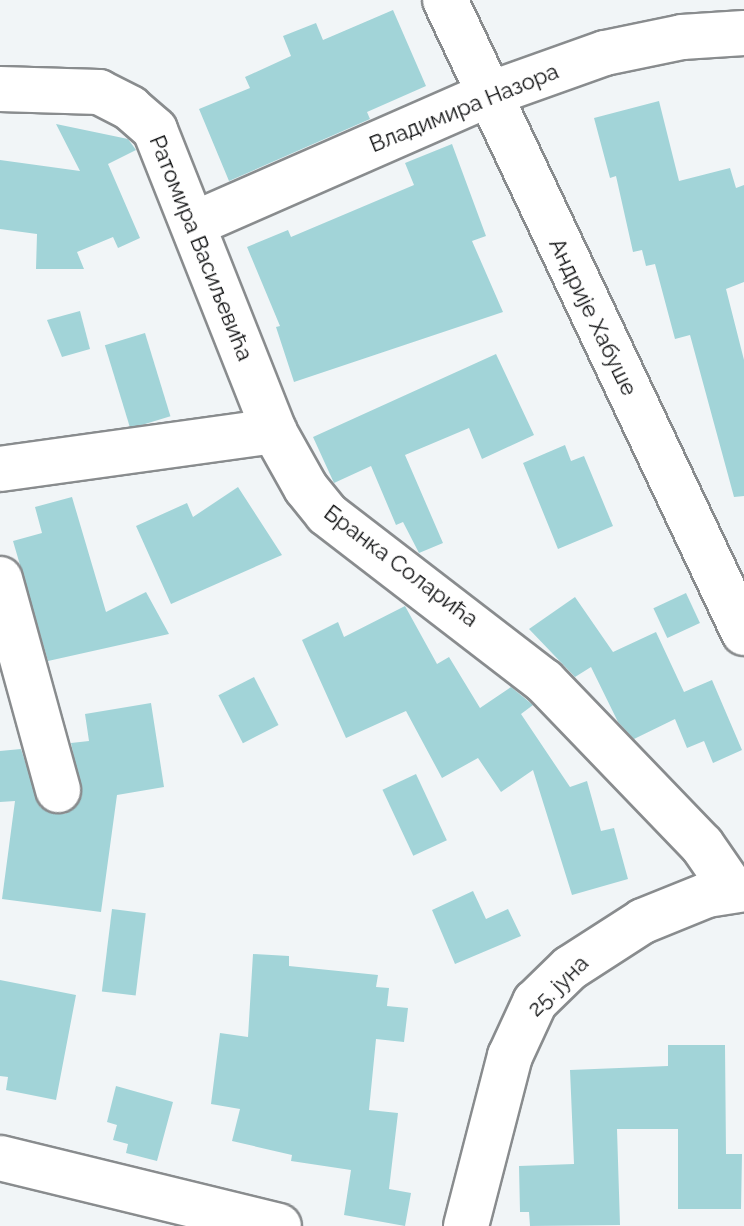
<!DOCTYPE html>
<meta charset="utf-8">
<style>
body{margin:0}
#map{position:relative;width:744px;height:1226px;overflow:hidden;background:#f1f5f7;font-family:Raleway,sans-serif}
div>[style]{position:absolute}
.building>*{inset:0;background:#a2d4d8;transform-origin:0 0}
.roads{filter:drop-shadow(2px 0 #898c8e) drop-shadow(-2px 0 #898c8e) drop-shadow(0 2px #898c8e) drop-shadow(0 -2px #898c8e)}
.minor>*{height:44px;margin:-22px;padding:0 22px;transform-origin:22px;border-radius:22px;background:#fff}
.tertiary>*{height:44px;margin:-22px;padding:0 22px;transform-origin:22px;border-radius:22px;background:#fff}
span{translate:-50% -50%;white-space:nowrap;text-align:center;line-height:1.15;-webkit-text-stroke:6px #fff;paint-order:stroke}
.street-label{font-size:22px;color:#0e0f10}
</style>
<div id="map">
<div class="building">
<i style="clip-path:polygon(393px 10px,426px 86px,367px 112px,370px 119px,229px 181px,199px 109px,250px 88px,245px 77px,291px 56px,283px 36px,316px 23px,323px 40px)"></i>
<i style="clip-path:polygon(659px 101px,679px 181px,730px 168px,736px 188px,744px 185px,744px 282px,726px 289px,744px 360px,744px 496px,734px 497px,690px 335px,675px 339px,655px 264px,646px 266px,642px 250px,633px 252px,616px 176px,610px 178px,594px 118px)"></i>
<i style="clip-path:polygon(56px 124px,128px 139px,136px 150px,108px 164px,140px 238px,118px 248px,113px 237px,77px 252px,84px 269px,36px 269px,37px 234px,0 229px,0 160px,80px 171px)"></i>
<i style="clip-path:polygon(452px 144px,486px 236px,472px 241px,503px 312px,294px 382px,276px 327px,280px 326px,247px 247px,288px 230px,291px 237px,414px 185px,405px 163px)"></i>
<i style="clip-path:polygon(80px 311px,90px 349px,62px 357px,47px 320px)"></i>
<i style="left:145px;top:333px;width:87px;height:42px;rotate:73deg"></i>
<i style="clip-path:polygon(496px 354px,534px 435px,482px 459px,469px 428px,405px 455px,443px 543px,419px 553px,403px 522px,396px 525px,371px 466px,334px 483px,313px 437px)"></i>
<i style="clip-path:polygon(565px 445px,571px 461px,584px 456px,613px 526px,558px 549px,523px 463px)"></i>
<i style="clip-path:polygon(238px 487px,282px 555px,171px 604px,136px 526px,187px 503px,193px 517px)"></i>
<i style="clip-path:polygon(72px 497px,106px 612px,146px 592px,169px 634px,48px 661px,13px 541px,42px 533px,35px 507px)"></i>
<i style="left:686px;top:593px;width:33px;height:36px;rotate:65deg"></i>
<i style="clip-path:polygon(575px 597px,613px 652px,656px 632px,684px 692px,712px 680px,742px 750px,713px 763px,704px 741px,687px 748px,675px 719px,634px 739px,618px 722px,591px 667px,575px 677px,529px 629px)"></i>
<i style="clip-path:polygon(405px 606px,437px 664px,449px 657px,480px 708px,511px 687px,533px 705px,521px 714px,570px 787px,587px 781px,601px 831px,614px 828px,628px 879px,572px 895px,533px 770px,501px 792px,478px 758px,442px 778px,406px 711px,346px 738px,302px 640px,338px 622px,344px 637px)"></i>
<i style="left:254px;top:677px;width:54px;height:40px;rotate:63deg"></i>
<i style="clip-path:polygon(151px 703px,164px 787px,117px 795px,101px 912px,2px 899px,15px 801px,0 802px,0 751px,21px 749px,40px 807px,65px 814px,82px 796px,71px 743px,89px 741px,85px 714px)"></i>
<i style="left:416px;top:774px;width:73px;height:37px;rotate:65deg"></i>
<i style="clip-path:polygon(473px 891px,486px 919px,508px 909px,521px 936px,455px 964px,432px 910px)"></i>
<i style="left:112px;top:909px;width:34px;height:83px;rotate:7deg"></i>
<i style="clip-path:polygon(253px 954px,289px 956px,289px 966px,378px 975px,376px 987px,389px 988px,387px 1006px,408px 1008px,404px 1042px,376px 1039px,369px 1110px,398px 1113px,389px 1189px,411px 1193px,405px 1226px,344px 1215px,351px 1170px,291px 1161px,292px 1155px,232px 1141px,240px 1109px,211px 1104px,220px 1033px,248px 1037px)"></i>
<i style="clip-path:polygon(0 980px,76px 995px,56px 1100px,6px 1090px,8px 1077px,0 1076px)"></i>
<i style="clip-path:polygon(668px 1045px,725px 1045px,726px 1154px,742px 1154px,741px 1209px,678px 1209px,678px 1129px,617px 1129px,620px 1225px,530px 1226px,529px 1212px,520px 1212px,519px 1166px,574px 1164px,570px 1070px,668px 1066px)"></i>
<i style="clip-path:polygon(116px 1086px,173px 1102px,157px 1161px,126px 1153px,128px 1144px,113px 1140px,117px 1125px,107px 1122px)"></i>
</div>
<div class="roads">
<div class="minor">
<i style="left:445px;top:0;width:700px;rotate:64.72deg"></i>
<i style="left:0;top:89px;width:99px;rotate:1.7deg"></i>
<i style="left:99px;top:92px;width:35px;rotate:27deg"></i>
<i style="left:130px;top:108px;width:33px;rotate:41deg"></i>
<i style="left:155px;top:130px;width:324px;rotate:68.4deg"></i>
<i style="left:274px;top:431px;width:65px;rotate:60.7deg"></i>
<i style="left:306px;top:488px;width:33px;rotate:51deg"></i>
<i style="left:327px;top:514px;width:274px;rotate:37.6deg"></i>
<i style="left:544px;top:681px;width:228px;rotate:46.1deg"></i>
<i style="left:702px;top:845px;width:55px;rotate:55.4deg"></i>
<i style="left:196px;top:223px;width:318px;rotate:-23.7deg"></i>
<i style="left:487px;top:95px;width:125px;rotate:-19.6deg"></i>
<i style="left:605px;top:53px;width:79px;rotate:-11.7deg"></i>
<i style="left:682px;top:37px;width:62px;rotate:-3.7deg"></i>
<i style="left:0;top:469px;width:277px;rotate:-7.9deg"></i>
<i style="left:0;top:579px;width:219px;rotate:74.6deg"></i>
<i style="left:0;top:1158px;width:287px;rotate:13.7deg"></i>
</div>
<div class="tertiary">
<i style="left:466px;top:1226px;width:176px;rotate:-75.5deg"></i>
<i style="left:510px;top:1056px;width:60px;rotate:-65.2deg"></i>
<i style="left:535px;top:1002px;width:49px;rotate:-44.2deg"></i>
<i style="left:570px;top:968px;width:87px;rotate:-32.8deg"></i>
<i style="left:643px;top:921px;width:69px;rotate:-22.1deg"></i>
<i style="left:707px;top:895px;width:37px;rotate:-9deg"></i>
</div>
</div>
<div class="street-label">
<span style="left:464px;top:108px;rotate:-22deg">Владимира Назора</span>
<span style="left:201px;top:248px;rotate:68deg">Ратомира Васиљевића</span>
<span style="left:593px;top:317px;rotate:64deg">Андрије Хабуше</span>
<span style="left:401px;top:566px;rotate:37deg">Бранка Соларића</span>
<span style="left:558px;top:986px;rotate:-45deg">25. јуна</span>
</div>
</div>
